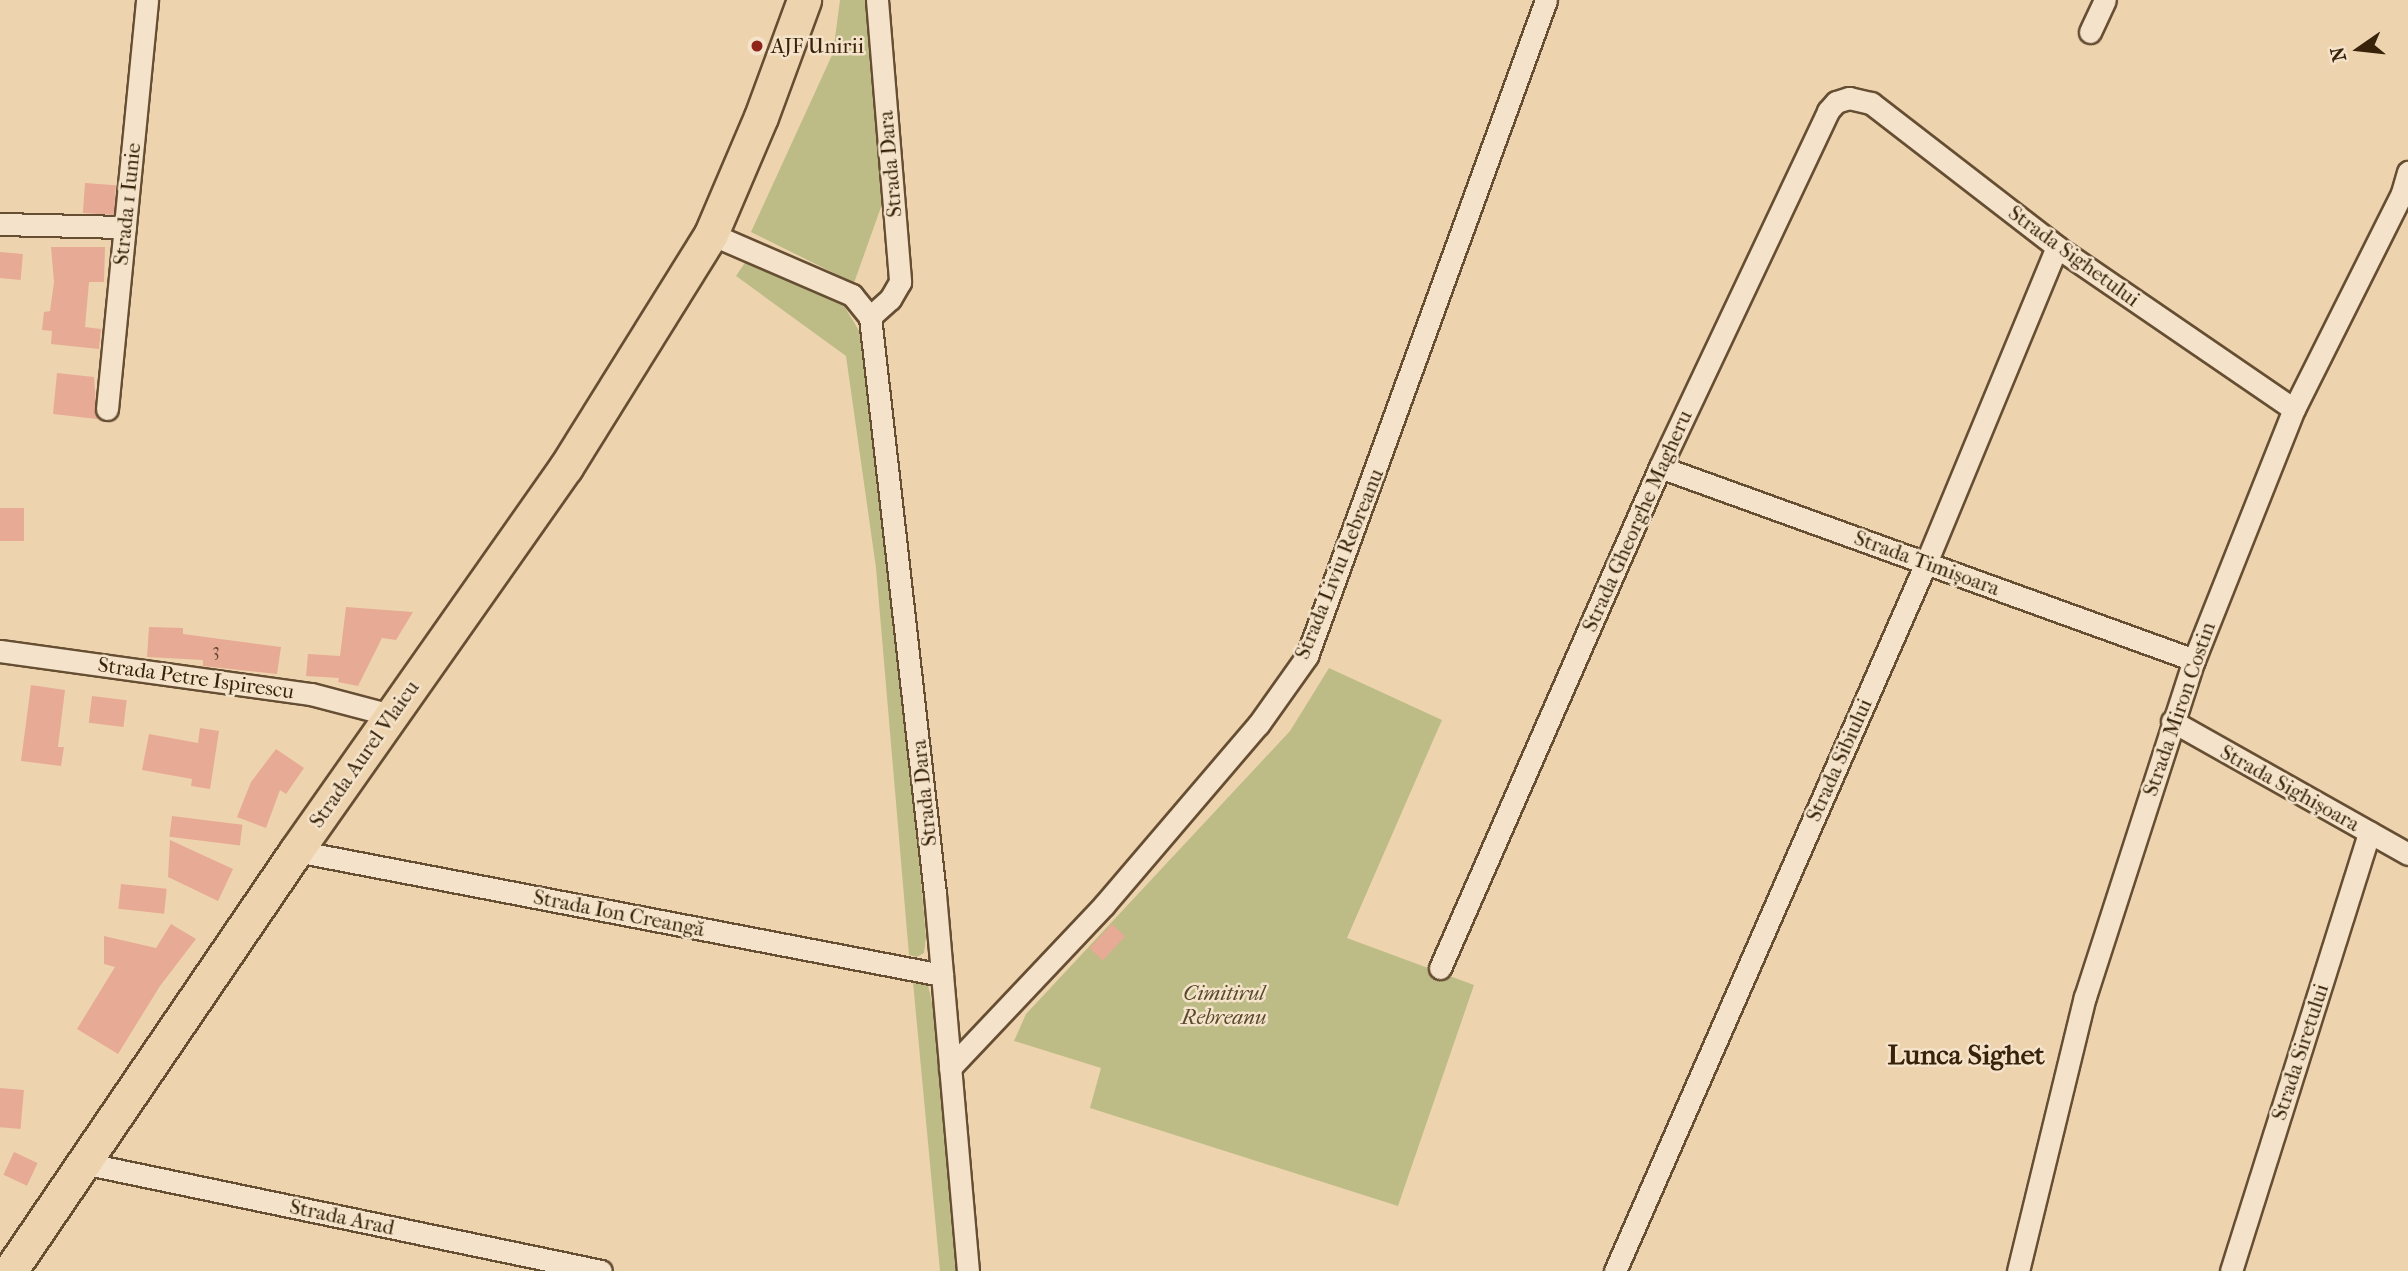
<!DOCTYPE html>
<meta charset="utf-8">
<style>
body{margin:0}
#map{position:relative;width:2408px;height:1271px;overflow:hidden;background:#eed4ae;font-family:"IM FELL French Canon",serif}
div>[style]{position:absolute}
.green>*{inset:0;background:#bdbc87}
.building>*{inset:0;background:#e7aa95;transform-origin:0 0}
.roads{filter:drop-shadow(2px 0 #664e33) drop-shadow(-2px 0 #664e33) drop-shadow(0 2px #664e33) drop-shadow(0 -2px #664e33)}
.minor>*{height:21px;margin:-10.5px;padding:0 10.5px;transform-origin:10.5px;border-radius:10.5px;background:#f4e3ca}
.primary>*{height:33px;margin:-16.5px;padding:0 16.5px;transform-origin:16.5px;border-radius:16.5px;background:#eed4ae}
.dots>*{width:19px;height:19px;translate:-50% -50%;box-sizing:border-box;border:4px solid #f4e3ca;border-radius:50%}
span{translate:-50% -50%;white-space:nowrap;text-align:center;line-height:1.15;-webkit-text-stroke:5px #f4e3ca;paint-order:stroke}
.number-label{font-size:18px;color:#64442d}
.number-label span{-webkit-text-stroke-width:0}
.poi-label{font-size:21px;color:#38220a}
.left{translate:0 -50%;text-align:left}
.street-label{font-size:21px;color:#38220a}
.park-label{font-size:21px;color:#594829;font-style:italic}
.district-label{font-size:28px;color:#38220a;font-weight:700}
.north{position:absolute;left:2324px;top:14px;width:70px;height:70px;-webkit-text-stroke:5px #f4e3ca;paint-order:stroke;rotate:256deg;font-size:19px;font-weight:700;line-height:28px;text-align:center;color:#38220a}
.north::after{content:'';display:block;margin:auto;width:24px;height:32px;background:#38220a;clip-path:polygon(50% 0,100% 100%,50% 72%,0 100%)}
</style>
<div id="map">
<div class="green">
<i style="clip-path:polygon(840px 0,879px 0,891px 179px,854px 283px,751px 232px,833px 53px)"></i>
<i style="clip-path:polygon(746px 261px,843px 304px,867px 344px,895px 587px,926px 937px,924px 953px,917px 957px,909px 955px,876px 568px,846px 356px,736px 276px)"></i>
<i style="clip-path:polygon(1329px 668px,1442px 720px,1347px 938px,1474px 985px,1398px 1206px,1090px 1108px,1101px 1068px,1014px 1041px,1026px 1014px,1290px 731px)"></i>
<i style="clip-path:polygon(913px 982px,928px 985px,935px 1016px,959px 1271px,940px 1271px)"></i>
</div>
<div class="building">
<i style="left:85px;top:183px;width:31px;height:30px;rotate:4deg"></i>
<i style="clip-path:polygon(51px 247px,105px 247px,104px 282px,89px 282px,85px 327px,101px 329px,99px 349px,51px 344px,52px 331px,42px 330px,44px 312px,50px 311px,54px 282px)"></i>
<i style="left:0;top:252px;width:23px;height:26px;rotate:5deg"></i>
<i style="clip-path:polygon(57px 373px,94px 377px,97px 419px,53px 414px)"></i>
<i style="left:0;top:508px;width:24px;height:33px"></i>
<i style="clip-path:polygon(346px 607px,413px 612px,396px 640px,382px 638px,358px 686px,338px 682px,339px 678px,306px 676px,308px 654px,340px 656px)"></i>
<i style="clip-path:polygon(149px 627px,183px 628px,183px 634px,281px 647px,277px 674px,203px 666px,203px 660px,147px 657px)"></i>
<i style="clip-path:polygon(31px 685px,65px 690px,58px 747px,64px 747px,61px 766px,21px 761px)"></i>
<i style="left:92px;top:696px;width:35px;height:27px;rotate:7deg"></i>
<i style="clip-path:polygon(200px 728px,219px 731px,210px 789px,191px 786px,192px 779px,142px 770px,149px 734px,198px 743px)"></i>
<i style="clip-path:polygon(276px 749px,304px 768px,286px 794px,280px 790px,266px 828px,237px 817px,251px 782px)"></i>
<i style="left:172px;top:816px;width:71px;height:21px;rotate:7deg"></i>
<i style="clip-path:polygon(170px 840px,233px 869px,218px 901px,168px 877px)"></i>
<i style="left:121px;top:884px;width:46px;height:25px;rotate:6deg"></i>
<i style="clip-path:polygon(171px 924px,196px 939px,160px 986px,118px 1054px,77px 1029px,115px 967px,104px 964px,104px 936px,156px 948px)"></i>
<i style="left:1112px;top:924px;width:18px;height:33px;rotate:43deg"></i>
<i style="left:0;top:1088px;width:24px;height:39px;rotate:5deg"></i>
<i style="left:14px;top:1152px;width:26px;height:25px;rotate:25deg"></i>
</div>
<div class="roads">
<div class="minor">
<i style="left:877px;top:0;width:283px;rotate:85.3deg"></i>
<i style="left:900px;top:282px;width:20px;rotate:120deg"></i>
<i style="left:890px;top:299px;width:27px;rotate:138deg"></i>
<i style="left:870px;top:317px;width:581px;rotate:83.57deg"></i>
<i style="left:935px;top:894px;width:378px;rotate:85deg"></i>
<i style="left:2090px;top:32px;width:35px;rotate:-65deg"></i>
<i style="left:0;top:224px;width:125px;rotate:1.4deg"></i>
<i style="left:711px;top:234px;width:154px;rotate:23.4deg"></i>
<i style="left:852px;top:295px;width:28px;rotate:51deg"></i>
<i style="left:107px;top:409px;width:411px;rotate:-84.4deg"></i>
<i style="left:1660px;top:467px;width:568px;rotate:19.87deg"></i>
<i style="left:0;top:651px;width:314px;rotate:7.9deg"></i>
<i style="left:311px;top:694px;width:83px;rotate:14.7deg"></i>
<i style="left:2172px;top:721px;width:271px;rotate:29.4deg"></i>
<i style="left:296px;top:851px;width:658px;rotate:10.87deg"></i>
<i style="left:1440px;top:968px;width:547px;rotate:-66.29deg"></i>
<i style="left:1660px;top:467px;width:394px;rotate:-64.7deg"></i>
<i style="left:1828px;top:111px;width:12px;rotate:-48deg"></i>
<i style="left:1836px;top:102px;width:14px;rotate:-17deg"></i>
<i style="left:1849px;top:98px;width:23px;rotate:13deg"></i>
<i style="left:1871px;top:103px;width:235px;rotate:37.7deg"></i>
<i style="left:2057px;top:247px;width:287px;rotate:34.4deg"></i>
<i style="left:950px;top:1068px;width:224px;rotate:-46.6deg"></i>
<i style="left:1104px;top:905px;width:237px;rotate:-49.5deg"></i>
<i style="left:1258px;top:725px;width:85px;rotate:-54.6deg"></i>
<i style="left:1307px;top:656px;width:698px;rotate:-69.98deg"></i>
<i style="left:83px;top:1163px;width:529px;rotate:11.78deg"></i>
<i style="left:1615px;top:1271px;width:773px;rotate:-66.29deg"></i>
<i style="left:1926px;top:563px;width:342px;rotate:-67.5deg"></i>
<i style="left:2018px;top:1271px;width:282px;rotate:-76.3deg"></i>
<i style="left:2085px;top:997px;width:354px;rotate:-72.1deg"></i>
<i style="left:2194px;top:660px;width:270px;rotate:-68.3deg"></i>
<i style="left:2294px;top:409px;width:241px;rotate:-63.4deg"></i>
<i style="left:2402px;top:193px;width:22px;rotate:-74deg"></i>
<i style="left:2231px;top:1271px;width:460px;rotate:-72.5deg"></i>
</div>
<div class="primary">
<i style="left:10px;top:1271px;width:508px;rotate:-55.75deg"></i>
<i style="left:296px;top:851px;width:469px;rotate:-54.9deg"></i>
<i style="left:566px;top:467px;width:274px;rotate:-58.1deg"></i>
<i style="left:711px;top:234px;width:127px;rotate:-66.9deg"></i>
<i style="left:761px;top:117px;width:125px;rotate:-69.8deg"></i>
</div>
</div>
<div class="dots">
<i style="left:757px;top:46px;background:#8f2418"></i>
</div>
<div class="number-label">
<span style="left:216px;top:651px">3</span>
</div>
<div class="poi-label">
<span class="left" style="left:771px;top:46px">AJF Unirii</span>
</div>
<div class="street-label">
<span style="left:890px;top:164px;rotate:-95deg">Strada Dara</span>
<span style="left:127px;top:204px;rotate:-84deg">Strada 1 Iunie</span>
<span style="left:2074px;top:256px;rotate:36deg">Strada Sighetului</span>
<span style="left:1637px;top:521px;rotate:-66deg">Strada Gheorghe Magheru</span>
<span style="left:1927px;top:563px;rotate:20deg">Strada Timișoara</span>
<span style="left:1339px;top:564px;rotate:-68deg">Strada Liviu Rebreanu</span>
<span style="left:196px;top:678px;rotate:8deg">Strada Petre Ispirescu</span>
<span style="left:2179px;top:709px;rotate:-71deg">Strada Miron Costin</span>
<span style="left:364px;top:754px;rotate:-55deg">Strada Aurel Vlaicu</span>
<span style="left:1839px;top:760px;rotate:-66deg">Strada Sibiului</span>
<span style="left:2290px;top:788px;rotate:29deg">Strada Sighișoara</span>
<span style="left:924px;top:793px;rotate:-96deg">Strada Dara</span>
<span style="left:619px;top:913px;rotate:11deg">Strada Ion Creangă</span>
<span style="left:2300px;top:1052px;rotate:-72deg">Strada Siretului</span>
<span style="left:342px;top:1217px;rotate:12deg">Strada Arad</span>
</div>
<div class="park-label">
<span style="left:1224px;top:1005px">Cimitirul<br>Rebreanu</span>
</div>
<div class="district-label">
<span style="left:1966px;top:1055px">Lunca Sighet</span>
</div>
<div class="north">N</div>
</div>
